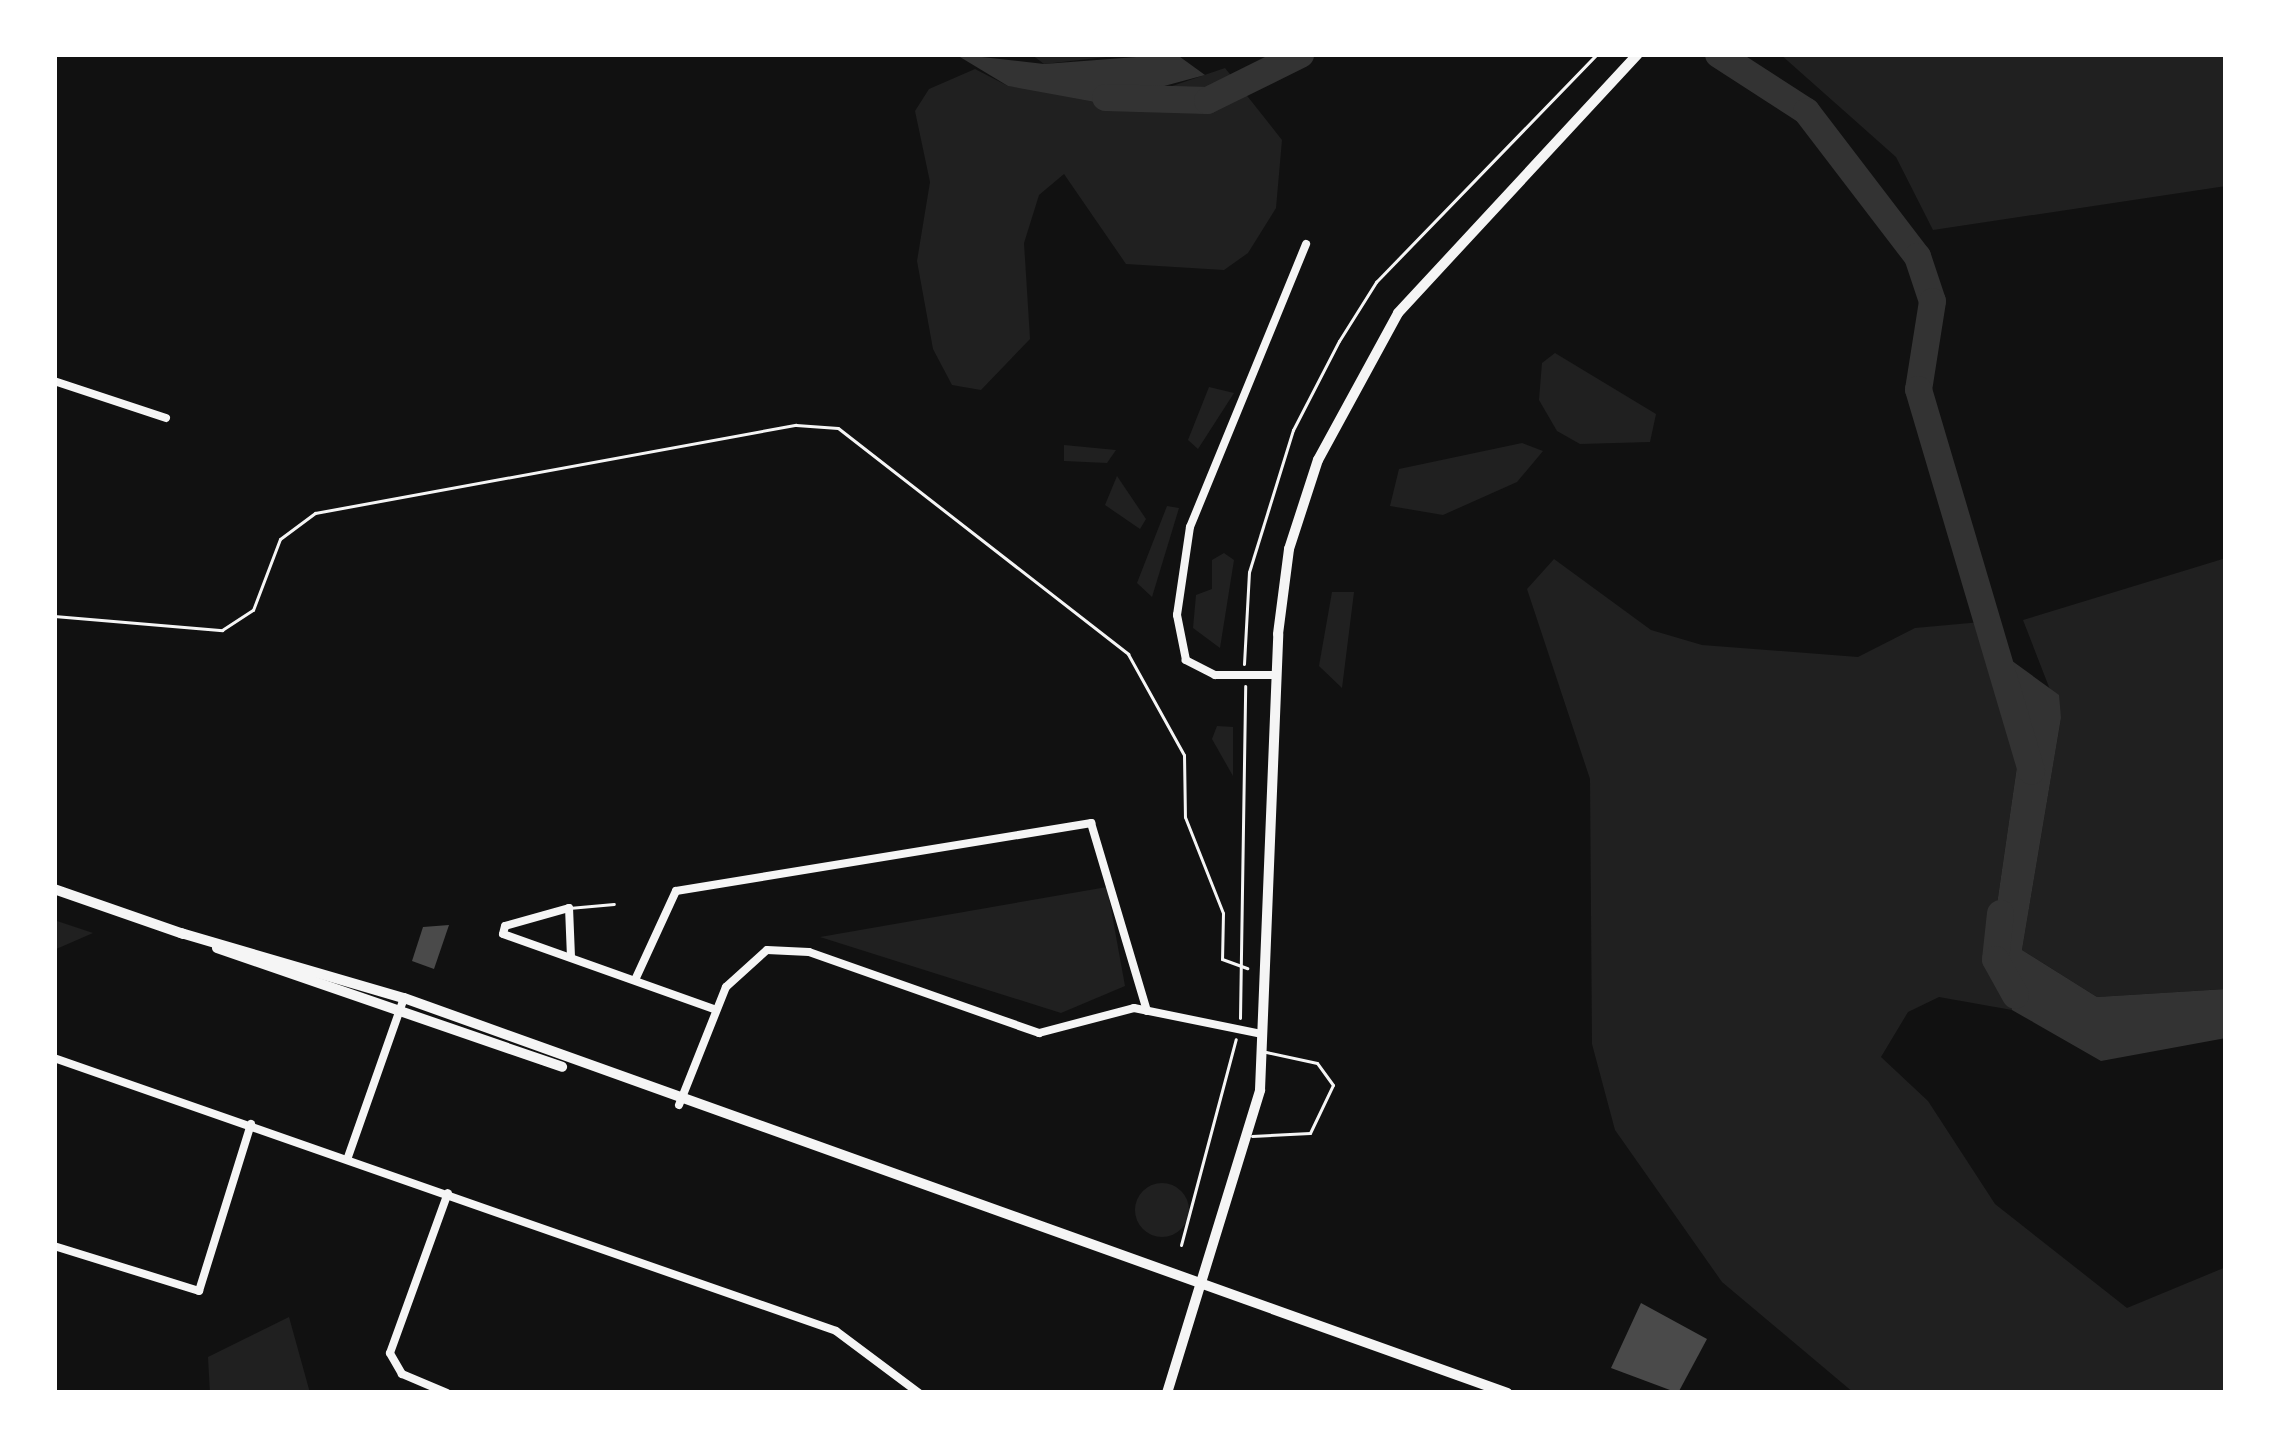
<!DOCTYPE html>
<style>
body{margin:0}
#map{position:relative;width:2280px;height:1447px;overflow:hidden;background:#111;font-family:Georgia,serif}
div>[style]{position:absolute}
.green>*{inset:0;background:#202020}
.round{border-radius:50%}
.water>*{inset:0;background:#333}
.river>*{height:27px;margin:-13.5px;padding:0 13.5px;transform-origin:13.5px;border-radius:13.5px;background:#333}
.building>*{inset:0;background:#4a4a4a}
.path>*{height:3px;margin:-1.5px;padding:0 1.5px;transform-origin:1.5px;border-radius:1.5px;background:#f5f5f5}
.service>*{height:3px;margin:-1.5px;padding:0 1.5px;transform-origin:1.5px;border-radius:1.5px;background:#f5f5f5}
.minor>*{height:8px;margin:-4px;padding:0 4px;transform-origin:4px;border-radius:4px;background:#f5f5f5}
.secondary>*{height:10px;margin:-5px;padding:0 5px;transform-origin:5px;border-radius:5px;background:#f5f5f5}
span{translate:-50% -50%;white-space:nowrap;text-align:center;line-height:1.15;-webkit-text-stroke:10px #fff;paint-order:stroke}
.frame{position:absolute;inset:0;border:57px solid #fff;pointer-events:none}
</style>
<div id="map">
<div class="green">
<i style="clip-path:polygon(1031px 54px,1133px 54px,1044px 64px)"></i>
<i style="clip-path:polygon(1780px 54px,2226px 54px,2226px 186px,1933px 230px,1896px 157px)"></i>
<i style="clip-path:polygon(1225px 68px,1282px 140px,1276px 208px,1248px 253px,1224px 270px,1126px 264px,1064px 174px,1039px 195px,1024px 243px,1030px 339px,981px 390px,952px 385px,933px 349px,917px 261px,930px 182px,915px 111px,929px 89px,975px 69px,1008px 86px,1131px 100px)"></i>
<i style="clip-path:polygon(1555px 353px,1656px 414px,1650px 442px,1580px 444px,1557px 431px,1539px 400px,1542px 363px)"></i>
<i style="clip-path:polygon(1209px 387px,1234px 393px,1198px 449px,1188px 440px)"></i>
<i style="clip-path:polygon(1522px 443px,1543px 451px,1517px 482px,1443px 515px,1390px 506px,1399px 469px)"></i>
<i style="clip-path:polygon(1064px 445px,1116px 450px,1107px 463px,1064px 461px)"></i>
<i style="clip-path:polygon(1117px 476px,1146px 519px,1140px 529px,1105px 505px)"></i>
<i style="clip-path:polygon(1167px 506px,1179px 508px,1152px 597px,1137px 583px)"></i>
<i style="clip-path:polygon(1224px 553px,1234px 560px,1220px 648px,1193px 628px,1196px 595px,1212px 589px,1212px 560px)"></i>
<i style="clip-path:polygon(2226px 558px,2226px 989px,2097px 997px,2022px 950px,2061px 718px,2023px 620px)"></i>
<i style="clip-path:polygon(1554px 559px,1651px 630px,1702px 645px,1858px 657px,1915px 628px,1981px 622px,2025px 711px,1994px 925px,2012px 1010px,1939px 997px,1908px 1012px,1881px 1057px,1928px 1101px,1995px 1204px,2127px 1308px,2226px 1267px,2226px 1393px,1854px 1393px,1722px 1282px,1615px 1130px,1592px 1044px,1590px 779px,1527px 589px)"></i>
<i style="clip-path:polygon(1332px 592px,1354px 592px,1342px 688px,1319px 666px)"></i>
<i style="clip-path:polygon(1217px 726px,1233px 727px,1233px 776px,1212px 739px)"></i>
<i style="clip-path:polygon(1107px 887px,1125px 986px,1061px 1013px,820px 937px)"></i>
<i style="clip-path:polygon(54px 920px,93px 933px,54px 950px)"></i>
<i class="round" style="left:1135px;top:1183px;width:54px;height:54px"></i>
<i style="clip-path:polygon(289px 1317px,310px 1393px,210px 1393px,208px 1357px)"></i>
</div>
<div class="water">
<i style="clip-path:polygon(955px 54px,1044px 64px,1176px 54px,1205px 75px,1101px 103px,1008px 86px)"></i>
<i style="clip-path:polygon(1997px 650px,2059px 695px,2061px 718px,2022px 950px,2097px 997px,2226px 989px,2226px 1038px,2101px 1061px,2012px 1010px,1994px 925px,2025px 711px)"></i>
</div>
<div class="river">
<i style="left:1718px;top:54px;width:105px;rotate:32.9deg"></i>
<i style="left:1806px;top:111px;width:183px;rotate:52.6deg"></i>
<i style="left:1917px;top:256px;width:47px;rotate:71.6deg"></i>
<i style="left:1932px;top:301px;width:89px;rotate:99deg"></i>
<i style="left:1918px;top:389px;width:398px;rotate:73.5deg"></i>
<i style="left:1105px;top:97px;width:102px;rotate:1.7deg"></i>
<i style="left:1207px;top:100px;width:104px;rotate:-26.3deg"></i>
<i style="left:2000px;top:913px;width:46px;rotate:96.2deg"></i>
<i style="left:1995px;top:959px;width:41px;rotate:60.9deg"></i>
</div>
<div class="building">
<i style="clip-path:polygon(449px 925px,434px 969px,412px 961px,423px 927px)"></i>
<i style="clip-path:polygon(1641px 1303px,1707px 1339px,1678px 1393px,1611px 1368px)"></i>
</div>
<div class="path">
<i style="left:54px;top:616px;width:169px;rotate:4.8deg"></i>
<i style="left:222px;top:630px;width:37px;rotate:-33deg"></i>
<i style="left:253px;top:610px;width:76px;rotate:-69.2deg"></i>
<i style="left:280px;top:539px;width:44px;rotate:-36.6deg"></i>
<i style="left:315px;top:513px;width:489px;rotate:-10.4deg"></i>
<i style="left:796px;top:425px;width:42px;rotate:4.1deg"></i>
<i style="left:838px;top:428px;width:368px;rotate:37.9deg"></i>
<i style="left:1128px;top:654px;width:115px;rotate:61deg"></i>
<i style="left:1184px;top:755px;width:62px;rotate:89.1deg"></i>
<i style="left:1185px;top:817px;width:103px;rotate:68.4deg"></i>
<i style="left:1223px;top:913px;width:46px;rotate:91.2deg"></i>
<i style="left:1222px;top:959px;width:27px;rotate:20deg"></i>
<i style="left:1244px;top:664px;width:92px;rotate:-86.9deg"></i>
<i style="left:1249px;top:572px;width:149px;rotate:-72.8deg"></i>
<i style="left:1293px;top:430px;width:100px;rotate:-62.7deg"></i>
<i style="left:1339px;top:341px;width:70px;rotate:-57.9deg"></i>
<i style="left:1376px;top:282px;width:318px;rotate:-45.9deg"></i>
<i style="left:1240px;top:1018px;width:332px;rotate:-89.1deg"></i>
<i style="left:1181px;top:1245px;width:213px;rotate:-75.1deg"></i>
</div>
<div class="service">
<i style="left:569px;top:908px;width:45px;rotate:-5.1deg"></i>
<i style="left:1252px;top:1136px;width:58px;rotate:-3deg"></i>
<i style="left:1310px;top:1133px;width:53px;rotate:-64.4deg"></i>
<i style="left:1333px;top:1085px;width:27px;rotate:-126deg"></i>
<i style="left:1317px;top:1063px;width:52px;rotate:-167.8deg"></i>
</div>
<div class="minor">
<i style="left:54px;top:381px;width:118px;rotate:18.3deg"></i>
<i style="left:1274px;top:675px;width:59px;rotate:180deg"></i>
<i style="left:1215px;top:675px;width:33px;rotate:-153deg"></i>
<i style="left:1186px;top:660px;width:46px;rotate:-101.3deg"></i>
<i style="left:1177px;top:615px;width:89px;rotate:-81.6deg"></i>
<i style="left:1190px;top:527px;width:306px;rotate:-67.7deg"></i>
<i style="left:571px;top:957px;width:49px;rotate:-92.3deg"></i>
<i style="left:569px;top:908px;width:66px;rotate:164.3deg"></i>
<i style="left:505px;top:926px;width:8px;rotate:104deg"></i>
<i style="left:503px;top:934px;width:226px;rotate:19.6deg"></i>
<i style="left:635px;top:980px;width:98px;rotate:-65.3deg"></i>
<i style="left:676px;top:891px;width:421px;rotate:-9.3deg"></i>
<i style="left:1091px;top:823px;width:196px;rotate:73.4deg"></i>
<i style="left:54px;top:1058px;width:828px;rotate:19.24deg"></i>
<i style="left:836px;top:1331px;width:104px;rotate:36.8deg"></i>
<i style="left:679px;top:1105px;width:127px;rotate:-68.3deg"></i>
<i style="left:726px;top:987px;width:55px;rotate:-42.1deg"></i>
<i style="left:767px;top:950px;width:42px;rotate:2.7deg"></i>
<i style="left:809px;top:952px;width:244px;rotate:19.4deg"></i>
<i style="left:1039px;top:1033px;width:98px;rotate:-14.7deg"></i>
<i style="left:1134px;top:1008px;width:131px;rotate:11.5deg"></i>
<i style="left:348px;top:1157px;width:169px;rotate:-70.6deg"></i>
<i style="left:54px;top:1246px;width:152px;rotate:17.2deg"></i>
<i style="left:199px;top:1291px;width:175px;rotate:-72.7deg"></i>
<i style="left:447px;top:1393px;width:49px;rotate:-157.1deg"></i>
<i style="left:402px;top:1374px;width:24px;rotate:-120deg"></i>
<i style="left:390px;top:1353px;width:170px;rotate:-70.1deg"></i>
</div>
<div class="secondary">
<i style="left:54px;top:889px;width:137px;rotate:19.2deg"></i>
<i style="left:181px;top:933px;width:232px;rotate:16.3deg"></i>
<i style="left:404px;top:998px;width:1172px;rotate:19.7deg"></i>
<i style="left:217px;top:948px;width:365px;rotate:19deg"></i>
<i style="left:1167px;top:1393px;width:317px;rotate:-72.9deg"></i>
<i style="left:1260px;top:1090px;width:456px;rotate:-87.7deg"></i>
<i style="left:1278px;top:634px;width:86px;rotate:-82.6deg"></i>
<i style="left:1289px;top:549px;width:94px;rotate:-72deg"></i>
<i style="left:1318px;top:460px;width:167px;rotate:-61.4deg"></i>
<i style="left:1398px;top:313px;width:353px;rotate:-47.2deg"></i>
</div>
<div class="frame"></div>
</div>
